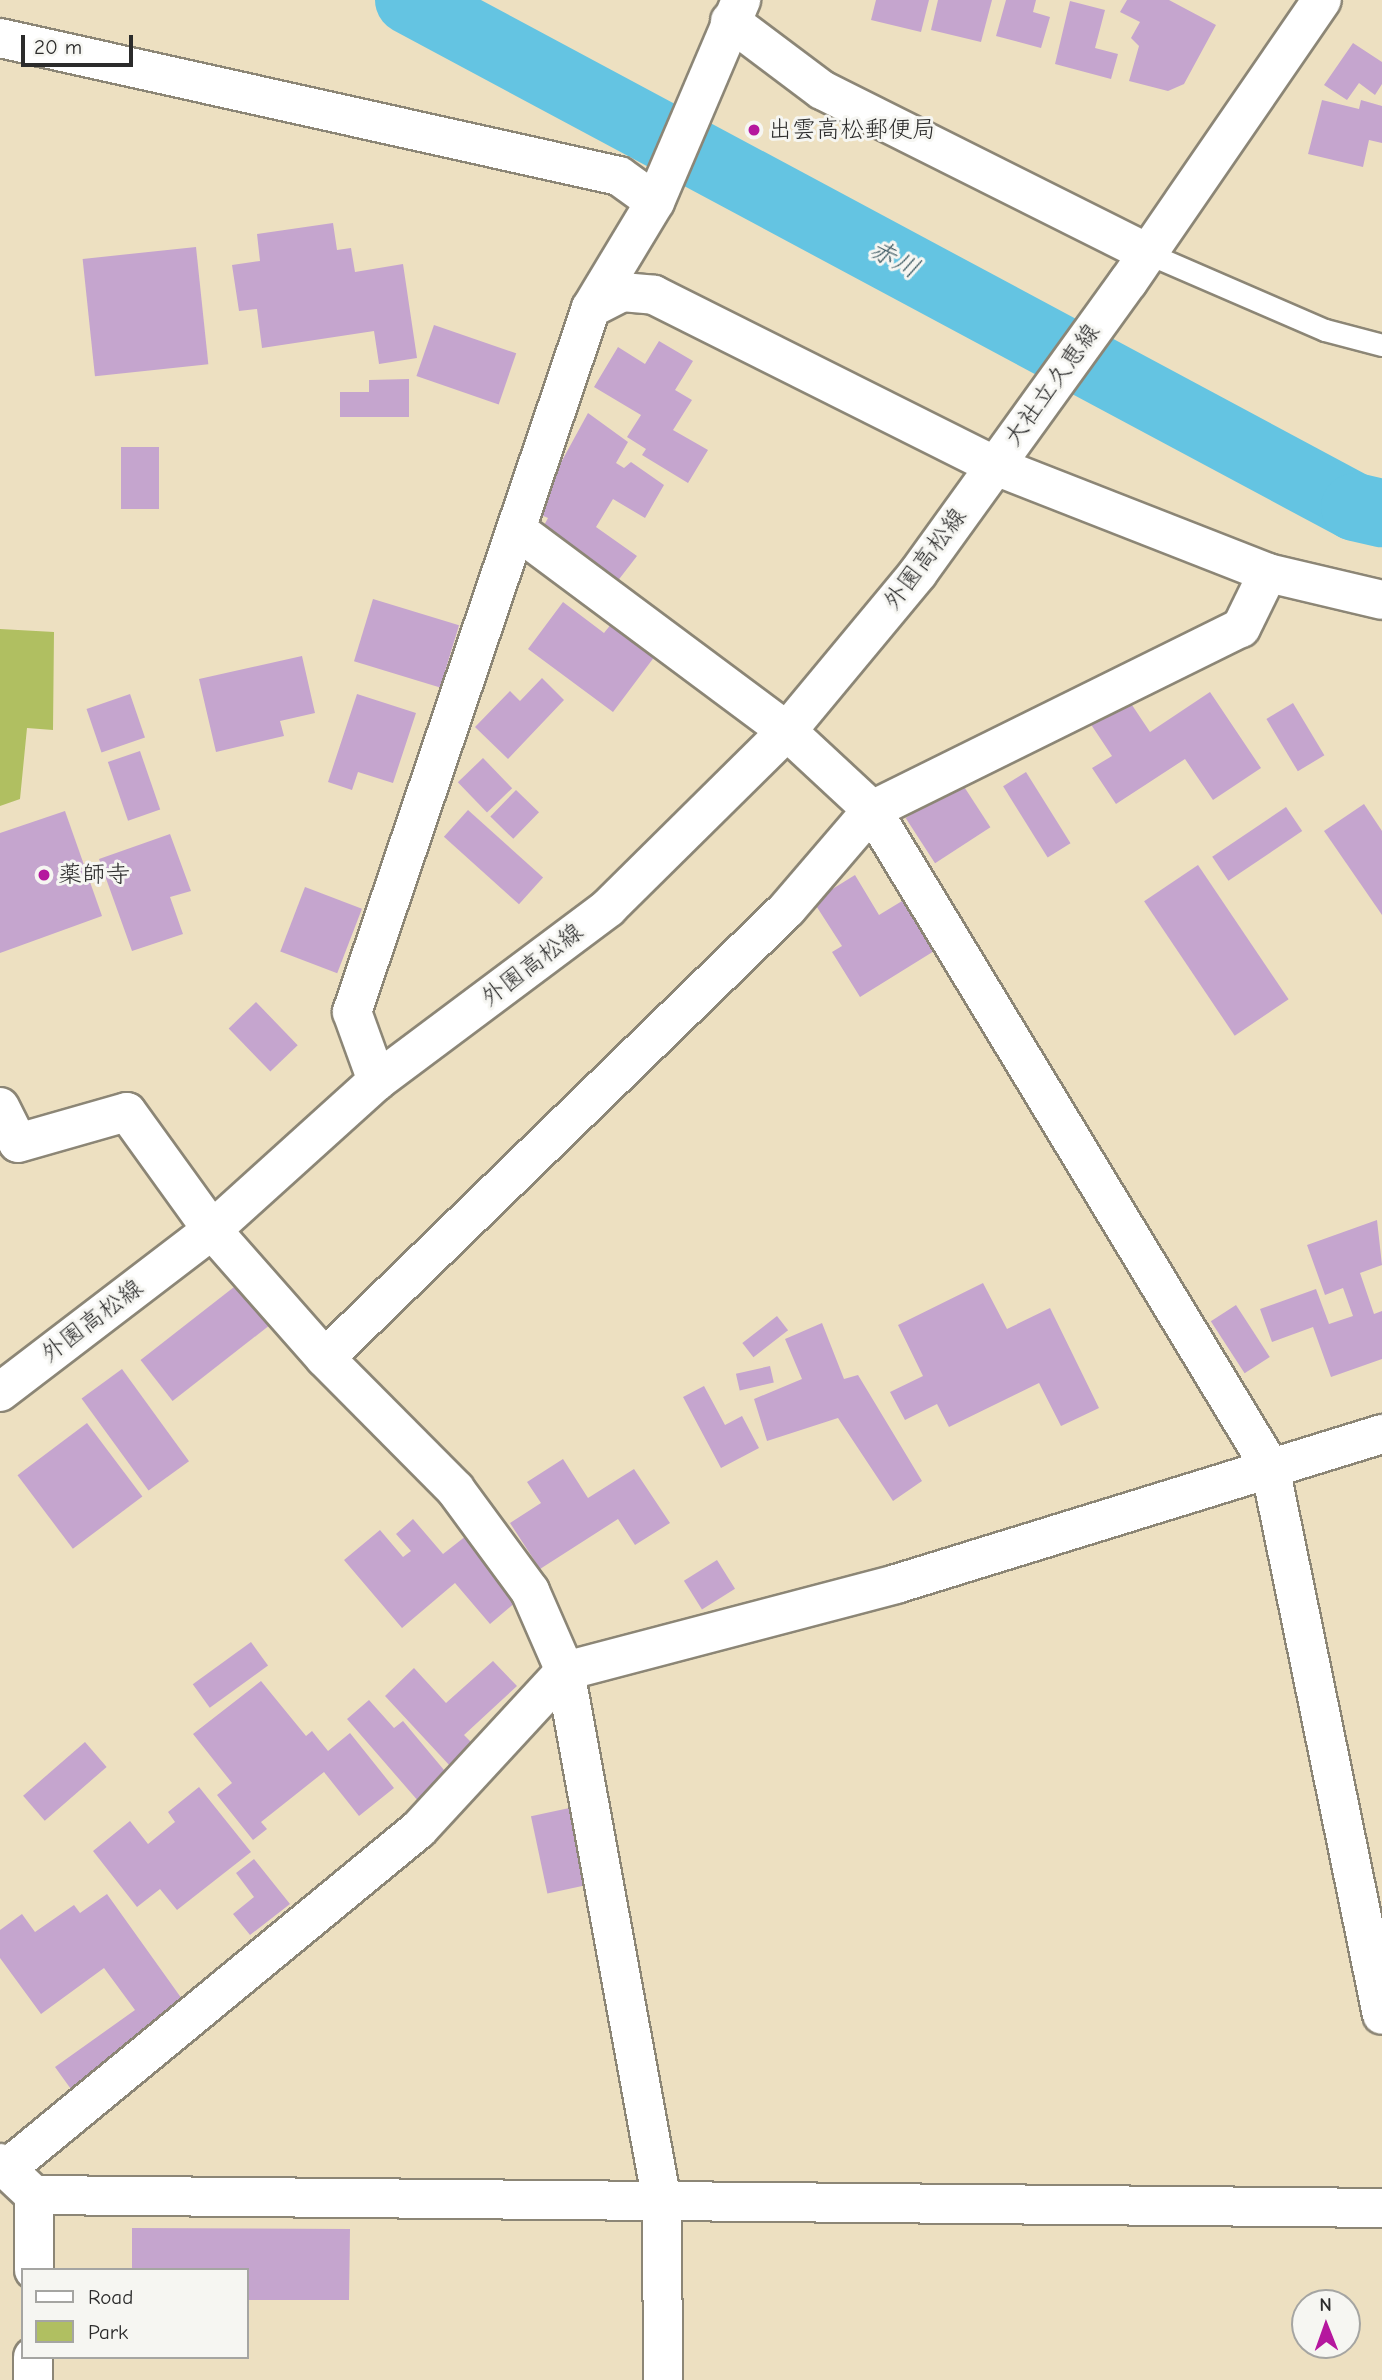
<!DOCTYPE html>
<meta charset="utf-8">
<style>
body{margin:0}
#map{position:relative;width:1382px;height:2380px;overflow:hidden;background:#ede0c1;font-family:"Comic Neue","Klee One",sans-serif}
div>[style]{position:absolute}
.green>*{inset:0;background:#b0bf61}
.river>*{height:68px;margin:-34px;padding:0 34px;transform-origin:34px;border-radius:34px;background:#64c4e2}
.building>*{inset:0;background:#c5a5ce;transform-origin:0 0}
.roads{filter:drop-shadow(2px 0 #8c8676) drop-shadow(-2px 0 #8c8676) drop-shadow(0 2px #8c8676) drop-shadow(0 -2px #8c8676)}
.lane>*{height:21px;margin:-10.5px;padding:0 10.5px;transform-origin:10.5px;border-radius:10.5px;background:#fff}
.street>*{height:38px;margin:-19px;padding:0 19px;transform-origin:19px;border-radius:19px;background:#fff}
.secondary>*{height:38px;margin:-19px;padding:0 19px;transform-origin:19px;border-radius:19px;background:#fff}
.dots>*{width:19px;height:19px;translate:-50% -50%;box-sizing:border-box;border:4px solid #f6f6f2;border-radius:50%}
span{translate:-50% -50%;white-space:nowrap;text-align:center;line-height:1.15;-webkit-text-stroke:6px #f6f6f2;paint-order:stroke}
.poi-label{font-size:24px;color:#2b2b2b}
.left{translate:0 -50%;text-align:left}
.street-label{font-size:24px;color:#2b2b2b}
.water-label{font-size:26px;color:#3c5962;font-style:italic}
.legend{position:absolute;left:21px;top:2268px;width:228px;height:91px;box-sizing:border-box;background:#f6f6f2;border:2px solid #a5a5a2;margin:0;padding:9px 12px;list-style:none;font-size:21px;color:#2b2b2b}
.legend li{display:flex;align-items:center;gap:14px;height:35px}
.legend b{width:35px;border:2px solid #a5a5a2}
.north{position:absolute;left:1291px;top:2289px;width:70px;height:70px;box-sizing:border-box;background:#f6f6f2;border:2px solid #a5a5a2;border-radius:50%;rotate:359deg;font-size:19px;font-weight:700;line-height:28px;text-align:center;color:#2b2b2b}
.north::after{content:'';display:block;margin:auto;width:24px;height:32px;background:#b5179e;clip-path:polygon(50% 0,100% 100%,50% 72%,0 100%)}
.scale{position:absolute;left:21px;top:35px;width:112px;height:32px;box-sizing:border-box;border:4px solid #2b2b2b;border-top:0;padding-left:9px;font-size:21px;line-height:24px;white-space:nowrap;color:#2b2b2b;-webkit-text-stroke:5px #f6f6f2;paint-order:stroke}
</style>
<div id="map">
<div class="green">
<i style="clip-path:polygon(0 629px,54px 632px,53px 730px,27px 728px,20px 799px,0 806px)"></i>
</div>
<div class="river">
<i style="left:409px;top:0;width:1073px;rotate:28.19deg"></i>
<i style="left:1355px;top:507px;width:28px;rotate:13deg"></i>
</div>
<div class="building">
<i style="clip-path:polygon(876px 0,929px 0,921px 32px,871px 20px)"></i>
<i style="clip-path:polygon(938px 0,992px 0,981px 42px,931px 30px)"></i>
<i style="clip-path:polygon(1006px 0,1036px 0,1033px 12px,1050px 17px,1041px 48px,996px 36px)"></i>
<i style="clip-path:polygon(1127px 0,1169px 0,1216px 25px,1184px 84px,1168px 91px,1129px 81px,1139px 46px,1131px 38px,1140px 22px,1120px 12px)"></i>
<i style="clip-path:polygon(1070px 1px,1105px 10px,1095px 48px,1118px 54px,1111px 79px,1055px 64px)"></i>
<i style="clip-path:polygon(1353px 43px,1382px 62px,1382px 84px,1375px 95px,1359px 83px,1347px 100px,1324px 85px)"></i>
<i style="clip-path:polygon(1322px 100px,1359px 109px,1361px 100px,1382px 106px,1382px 143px,1369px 140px,1363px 167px,1308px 154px)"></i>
<i style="clip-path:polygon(333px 223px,337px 250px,351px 248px,355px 272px,403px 264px,417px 358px,379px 364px,374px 331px,262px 348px,257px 309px,239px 311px,232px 265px,260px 261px,257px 234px)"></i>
<i style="left:196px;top:247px;width:118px;height:114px;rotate:84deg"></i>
<i style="left:434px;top:325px;width:87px;height:54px;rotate:19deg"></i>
<i style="clip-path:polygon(659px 341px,693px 361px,675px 390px,692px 400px,673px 430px,708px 450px,688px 483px,642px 455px,646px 449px,627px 437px,641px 415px,594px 387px,618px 347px,645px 364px)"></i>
<i style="clip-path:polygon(409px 379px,409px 417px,340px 417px,340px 392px,369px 392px,369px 380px)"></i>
<i style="clip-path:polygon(588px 413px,628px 442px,616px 463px,624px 468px,631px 462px,664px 485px,645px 518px,613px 499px,596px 527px,637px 556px,613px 587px,541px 531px,548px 518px,534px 512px)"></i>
<i style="left:121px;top:447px;width:38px;height:62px"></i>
<i style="left:373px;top:599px;width:90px;height:65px;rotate:17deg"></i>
<i style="clip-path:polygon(563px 602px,604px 633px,612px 623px,655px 656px,613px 712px,528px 649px)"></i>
<i style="clip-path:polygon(302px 656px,315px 713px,280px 721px,284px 736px,216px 752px,199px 679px)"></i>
<i style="clip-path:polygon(542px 678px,564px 700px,508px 759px,475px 727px,510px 691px,520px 701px)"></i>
<i style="clip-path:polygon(1210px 692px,1261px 768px,1213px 800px,1185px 759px,1116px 804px,1092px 768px,1112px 756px,1088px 720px,1126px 696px,1150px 732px)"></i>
<i style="left:130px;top:694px;width:46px;height:46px;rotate:71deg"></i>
<i style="clip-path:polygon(357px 694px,416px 713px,393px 783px,358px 772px,352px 790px,328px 782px)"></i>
<i style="left:1293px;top:703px;width:61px;height:31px;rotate:59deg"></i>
<i style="left:140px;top:751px;width:62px;height:34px;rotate:71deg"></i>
<i style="left:483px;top:758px;width:42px;height:35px;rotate:46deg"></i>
<i style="left:1026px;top:772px;width:84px;height:27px;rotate:58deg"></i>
<i style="left:961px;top:782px;width:54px;height:66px;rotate:57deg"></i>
<i style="left:516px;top:790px;width:32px;height:37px;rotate:44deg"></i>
<i style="clip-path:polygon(1364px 804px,1382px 831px,1382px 915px,1324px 831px)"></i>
<i style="left:1286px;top:807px;width:29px;height:89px;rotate:56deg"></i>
<i style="left:468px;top:810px;width:101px;height:36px;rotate:42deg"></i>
<i style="clip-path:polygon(65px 811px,102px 916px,0 953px,0 833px)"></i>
<i style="clip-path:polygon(170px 834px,191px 891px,170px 897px,183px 934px,132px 951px,99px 859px)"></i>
<i style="left:1198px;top:865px;width:162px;height:65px;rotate:56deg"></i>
<i style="clip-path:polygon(855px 875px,879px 915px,907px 898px,939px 948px,860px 997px,832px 952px,842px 946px,813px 901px)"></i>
<i style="left:305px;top:887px;width:61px;height:69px;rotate:21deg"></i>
<i style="left:256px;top:1002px;width:60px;height:38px;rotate:46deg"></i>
<i style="clip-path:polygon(1377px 1220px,1382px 1265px,1360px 1273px,1374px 1314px,1382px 1311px,1382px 1359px,1331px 1377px,1313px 1327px,1272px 1342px,1260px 1309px,1316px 1289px,1329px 1324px,1353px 1316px,1343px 1288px,1325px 1295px,1307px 1245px)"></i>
<i style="left:243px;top:1280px;width:52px;height:130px;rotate:52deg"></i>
<i style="clip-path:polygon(983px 1283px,1007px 1329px,1050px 1308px,1099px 1408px,1061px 1426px,1039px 1383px,949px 1427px,937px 1404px,905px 1420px,890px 1392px,923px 1376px,898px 1325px)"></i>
<i style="left:1236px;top:1305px;width:62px;height:30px;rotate:57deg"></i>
<i style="left:777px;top:1316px;width:18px;height:44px;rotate:52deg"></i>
<i style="clip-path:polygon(822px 1323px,844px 1379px,858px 1375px,922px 1481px,893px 1501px,838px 1418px,767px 1441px,754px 1399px,802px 1379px,785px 1339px)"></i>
<i style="left:770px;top:1366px;width:17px;height:35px;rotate:77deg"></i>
<i style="left:122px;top:1369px;width:114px;height:50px;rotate:54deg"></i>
<i style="clip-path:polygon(704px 1386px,725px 1425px,742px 1416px,759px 1448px,721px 1468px,683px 1397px)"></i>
<i style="left:87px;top:1423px;width:92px;height:87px;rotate:53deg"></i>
<i style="clip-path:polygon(563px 1459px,588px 1498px,634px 1469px,670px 1523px,635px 1545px,618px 1519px,540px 1569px,510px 1523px,541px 1503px,527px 1482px)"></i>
<i style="clip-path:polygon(413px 1519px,443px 1554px,471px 1532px,524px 1595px,490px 1624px,455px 1583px,402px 1628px,344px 1560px,380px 1530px,403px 1557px,411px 1551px,396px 1534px)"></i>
<i style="left:717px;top:1560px;width:34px;height:39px;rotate:58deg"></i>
<i style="left:251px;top:1642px;width:29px;height:72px;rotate:54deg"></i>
<i style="clip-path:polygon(493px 1661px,517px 1686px,464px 1735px,475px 1746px,451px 1767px,385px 1696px,414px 1668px,446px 1703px)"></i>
<i style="clip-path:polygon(261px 1681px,306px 1736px,312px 1731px,328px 1751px,350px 1733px,394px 1788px,359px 1816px,324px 1772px,261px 1822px,267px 1829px,253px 1840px,217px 1795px,232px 1783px,193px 1734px)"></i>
<i style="clip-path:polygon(369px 1700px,394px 1728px,403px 1721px,449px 1776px,419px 1802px,347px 1719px)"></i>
<i style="left:85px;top:1742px;width:33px;height:82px;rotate:49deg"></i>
<i style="clip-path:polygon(199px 1787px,251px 1852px,177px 1910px,160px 1889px,137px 1907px,93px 1851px,130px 1821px,148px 1844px,175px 1822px,168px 1812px)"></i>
<i style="left:574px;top:1807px;width:79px;height:44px;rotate:78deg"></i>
<i style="clip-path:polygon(254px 1859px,290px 1904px,250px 1935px,233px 1914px,254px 1897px,236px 1873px)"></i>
<i style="clip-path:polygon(107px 1894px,197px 2020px,81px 2103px,55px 2067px,135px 2010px,104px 1968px,41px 2014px,0 1958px,0 1930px,22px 1914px,35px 1932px,74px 1905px,80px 1913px)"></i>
<i style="clip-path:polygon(132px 2228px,350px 2229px,349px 2300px,247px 2300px,247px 2270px,132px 2270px)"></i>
</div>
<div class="roads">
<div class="lane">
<i style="left:1147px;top:253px;width:194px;rotate:23.4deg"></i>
<i style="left:1325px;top:330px;width:59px;rotate:14.7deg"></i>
</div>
<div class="street">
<i style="left:730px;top:21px;width:115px;rotate:36.9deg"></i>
<i style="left:822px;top:90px;width:364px;rotate:26.6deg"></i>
<i style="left:0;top:38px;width:634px;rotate:12.57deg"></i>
<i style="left:619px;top:176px;width:44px;rotate:35.8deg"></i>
<i style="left:591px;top:308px;width:35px;rotate:-27deg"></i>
<i style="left:622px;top:292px;width:32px;rotate:5deg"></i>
<i style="left:654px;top:295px;width:379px;rotate:26.6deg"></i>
<i style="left:517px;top:530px;width:337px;rotate:36.7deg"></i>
<i style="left:787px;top:731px;width:116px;rotate:42.9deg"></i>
<i style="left:872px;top:810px;width:768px;rotate:58.79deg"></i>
<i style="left:1270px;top:1467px;width:559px;rotate:78.45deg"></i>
<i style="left:377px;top:1081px;width:73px;rotate:-109.9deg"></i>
<i style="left:352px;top:1012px;width:743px;rotate:-71.25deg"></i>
<i style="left:591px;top:308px;width:124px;rotate:-58.9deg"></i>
<i style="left:655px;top:202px;width:220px;rotate:-66.9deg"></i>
<i style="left:0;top:1107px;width:40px;rotate:63.4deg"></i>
<i style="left:18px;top:1143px;width:113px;rotate:-15.9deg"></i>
<i style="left:127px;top:1112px;width:145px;rotate:54.2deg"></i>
<i style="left:212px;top:1230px;width:171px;rotate:48.6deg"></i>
<i style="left:325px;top:1358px;width:185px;rotate:45.2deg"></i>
<i style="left:455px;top:1489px;width:127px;rotate:53.7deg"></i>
<i style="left:530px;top:1591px;width:87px;rotate:66.4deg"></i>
<i style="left:565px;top:1671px;width:540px;rotate:79.65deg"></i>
<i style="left:662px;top:2202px;width:178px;rotate:89.7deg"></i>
<i style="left:325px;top:1358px;width:644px;rotate:-44.18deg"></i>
<i style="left:787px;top:909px;width:130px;rotate:-49.4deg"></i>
<i style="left:872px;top:810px;width:411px;rotate:-26.3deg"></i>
<i style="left:1241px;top:628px;width:61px;rotate:-63.9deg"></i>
<i style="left:0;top:2163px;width:47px;rotate:43.3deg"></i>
<i style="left:34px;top:2195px;width:1348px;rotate:0.55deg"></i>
<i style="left:5px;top:2170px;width:536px;rotate:-39.48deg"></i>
<i style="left:419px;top:1829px;width:215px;rotate:-47.3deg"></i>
<i style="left:565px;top:1671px;width:342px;rotate:-14.7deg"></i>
<i style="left:896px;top:1584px;width:509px;rotate:-17.15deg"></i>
<i style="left:34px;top:2270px;width:75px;rotate:-90deg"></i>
<i style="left:33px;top:2380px;width:23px;rotate:-90deg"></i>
</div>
<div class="secondary">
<i style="left:993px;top:465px;width:295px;rotate:21.4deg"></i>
<i style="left:1268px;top:573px;width:117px;rotate:13.3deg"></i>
<i style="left:0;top:1392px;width:267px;rotate:-37.4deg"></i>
<i style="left:212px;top:1230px;width:222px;rotate:-42.1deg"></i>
<i style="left:377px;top:1081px;width:289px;rotate:-36.8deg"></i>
<i style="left:608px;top:908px;width:252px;rotate:-44.7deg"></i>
<i style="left:787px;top:731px;width:205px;rotate:-50.3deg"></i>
<i style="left:918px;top:573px;width:359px;rotate:-54.2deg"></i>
<i style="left:1128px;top:282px;width:342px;rotate:-55.5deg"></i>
</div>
</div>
<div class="dots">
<i style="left:754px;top:130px;background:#b5179e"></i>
<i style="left:44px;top:875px;background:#b5179e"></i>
</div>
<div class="poi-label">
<span class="left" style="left:768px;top:130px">出雲高松郵便局</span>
<span class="left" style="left:58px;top:875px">薬師寺</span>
</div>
<div class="street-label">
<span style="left:1052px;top:385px;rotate:-54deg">大社立久恵線</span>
<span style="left:925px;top:559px;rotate:-53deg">外園高松線</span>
<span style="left:532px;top:965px;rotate:-37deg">外園高松線</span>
<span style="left:92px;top:1321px;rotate:-37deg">外園高松線</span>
</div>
<div class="water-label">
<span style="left:894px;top:260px;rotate:28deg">赤川</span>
</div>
<ul class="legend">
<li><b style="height:9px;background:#fff"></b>Road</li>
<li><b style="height:19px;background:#b0bf61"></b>Park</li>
</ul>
<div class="north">N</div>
<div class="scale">20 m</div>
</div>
